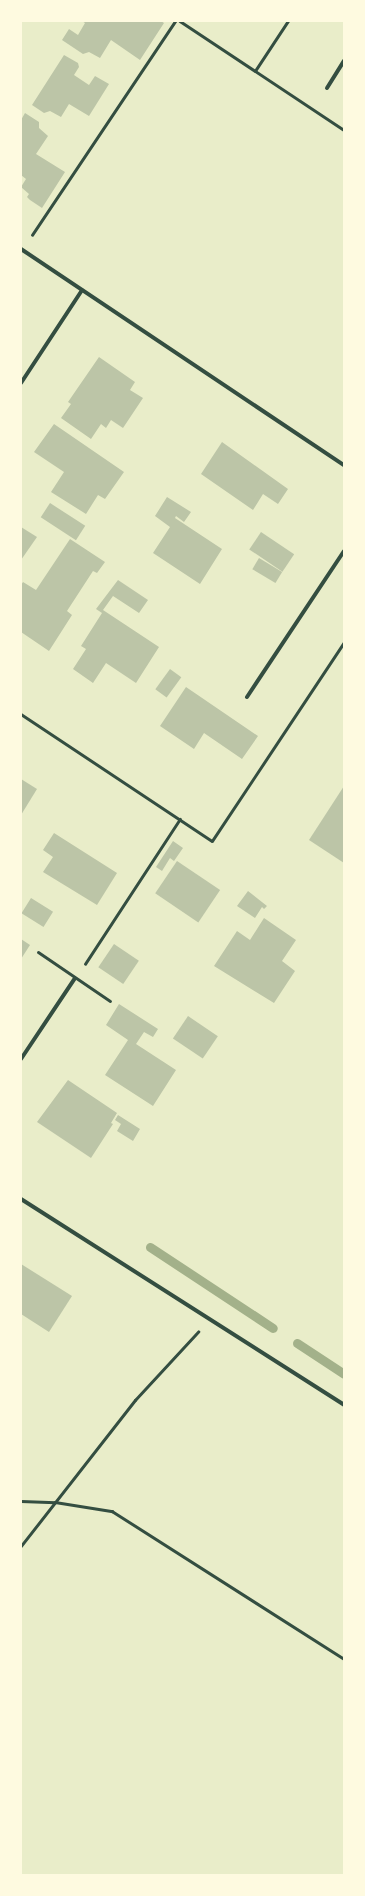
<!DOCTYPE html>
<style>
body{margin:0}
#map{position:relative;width:365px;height:1896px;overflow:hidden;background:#e9edc9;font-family:Inter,sans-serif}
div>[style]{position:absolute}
.stream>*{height:9px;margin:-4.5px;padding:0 4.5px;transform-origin:4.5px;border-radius:4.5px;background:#a3b18a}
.building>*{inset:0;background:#bcc5a7;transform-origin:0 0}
.path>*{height:2.5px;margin:-1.25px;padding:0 1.25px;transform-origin:1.25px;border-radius:1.25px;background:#344e41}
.service>*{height:3px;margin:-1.5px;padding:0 1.5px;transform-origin:1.5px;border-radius:1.5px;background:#344e41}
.minor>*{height:4px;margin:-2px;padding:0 2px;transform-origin:2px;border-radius:2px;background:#344e41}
span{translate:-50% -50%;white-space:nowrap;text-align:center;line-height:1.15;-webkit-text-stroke:3px #fefae0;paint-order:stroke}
.frame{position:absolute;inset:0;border:22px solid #fefae0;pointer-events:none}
</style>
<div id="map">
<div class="stream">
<i style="left:150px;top:1247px;width:147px;rotate:33.4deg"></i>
<i style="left:297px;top:1343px;width:56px;rotate:33.4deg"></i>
</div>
<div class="building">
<i style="clip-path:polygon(82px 21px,161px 21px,164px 23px,140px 60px,111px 40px,100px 58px,89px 52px,83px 54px,62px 40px,69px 29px,78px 35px,85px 23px)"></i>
<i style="clip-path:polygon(64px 55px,78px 63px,79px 67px,74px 75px,89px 85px,95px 76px,109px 84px,89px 116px,69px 104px,61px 117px,50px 111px,44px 113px,32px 105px)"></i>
<i style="clip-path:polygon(25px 113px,39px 122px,39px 128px,48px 136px,36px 154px,65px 172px,42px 208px,30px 200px,27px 197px,29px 194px,21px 187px,26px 179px,21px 175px,21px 120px)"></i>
<i style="clip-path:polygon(99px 357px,135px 382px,130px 390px,143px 398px,123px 428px,111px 420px,106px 428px,101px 424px,91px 439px,61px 418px,71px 404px,68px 402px)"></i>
<i style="clip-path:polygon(54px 424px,124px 472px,105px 499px,98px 495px,86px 514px,51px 492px,64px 472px,34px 452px)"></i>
<i style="clip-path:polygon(222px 442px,288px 489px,278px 504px,263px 494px,253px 510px,201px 474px)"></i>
<i style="clip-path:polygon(167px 497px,191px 512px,184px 522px,176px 516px,175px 518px,222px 549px,200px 584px,153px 553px,170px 527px,155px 516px)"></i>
<i style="left:50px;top:503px;width:42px;height:17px;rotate:33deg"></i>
<i style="clip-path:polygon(21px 527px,37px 537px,21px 560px)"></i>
<i style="left:261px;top:532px;width:40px;height:21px;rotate:34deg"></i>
<i style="clip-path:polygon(70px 539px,105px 562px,97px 573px,93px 571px,67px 611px,72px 615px,49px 651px,21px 632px,21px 585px,23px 582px,36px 590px)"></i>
<i style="left:259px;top:558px;width:27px;height:13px;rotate:31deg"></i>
<i style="clip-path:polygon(118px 580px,148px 600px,139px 613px,113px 596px,103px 610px,159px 647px,136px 683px,106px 663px,93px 683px,73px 669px,86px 649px,81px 646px,102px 613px,96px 609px)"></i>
<i style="left:170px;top:669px;width:14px;height:25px;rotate:36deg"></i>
<i style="clip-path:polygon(186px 687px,258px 736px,242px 759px,204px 733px,194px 749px,160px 726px)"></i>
<i style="clip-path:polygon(21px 779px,37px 789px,21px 815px)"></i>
<i style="clip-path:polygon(344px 786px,344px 863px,309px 840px)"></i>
<i style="clip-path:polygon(54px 833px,117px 873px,97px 905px,43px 872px,53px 857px,43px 850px)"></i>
<i style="clip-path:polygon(173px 841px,183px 848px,174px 861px,170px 858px,162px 871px,156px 867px)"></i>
<i style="left:177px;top:861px;width:52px;height:39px;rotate:34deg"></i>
<i style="clip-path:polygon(248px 891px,267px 906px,264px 909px,262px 907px,255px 918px,237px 906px)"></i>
<i style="left:31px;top:898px;width:26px;height:18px;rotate:32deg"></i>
<i style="clip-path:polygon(264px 918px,296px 940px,282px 961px,295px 971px,274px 1003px,214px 966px,237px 931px,250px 940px)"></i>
<i style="clip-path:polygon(21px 939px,30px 945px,21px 959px)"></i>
<i style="left:114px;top:944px;width:30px;height:28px;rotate:34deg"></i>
<i style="clip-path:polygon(119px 1004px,158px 1029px,153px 1037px,144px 1032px,136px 1044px,176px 1070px,153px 1106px,105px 1075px,128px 1040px,106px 1025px)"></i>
<i style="left:188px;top:1016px;width:36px;height:27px;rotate:34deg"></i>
<i style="clip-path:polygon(68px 1080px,117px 1113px,111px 1123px,113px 1124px,91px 1158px,37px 1122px)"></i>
<i style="clip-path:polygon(118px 1115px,140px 1129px,133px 1141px,117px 1131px,121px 1124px,115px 1120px)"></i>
<i style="clip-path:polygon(21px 1264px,72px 1296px,49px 1332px,21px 1314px)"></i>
</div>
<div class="path">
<i style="left:180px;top:21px;width:197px;rotate:33.6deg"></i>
<i style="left:255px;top:71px;width:60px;rotate:-56.6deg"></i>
<i style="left:32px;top:235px;width:257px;rotate:-56.2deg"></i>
<i style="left:21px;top:714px;width:229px;rotate:33.6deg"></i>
<i style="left:212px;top:841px;width:239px;rotate:-56.4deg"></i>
<i style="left:85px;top:964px;width:173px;rotate:-56.8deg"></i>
<i style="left:21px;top:1501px;width:34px;rotate:2deg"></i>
<i style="left:55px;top:1502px;width:58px;rotate:9deg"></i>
<i style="left:112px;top:1511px;width:275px;rotate:32.5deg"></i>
<i style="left:21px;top:1546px;width:185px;rotate:-52deg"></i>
<i style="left:135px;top:1400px;width:93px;rotate:-47.2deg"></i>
</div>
<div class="service">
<i style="left:38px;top:952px;width:87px;rotate:34.2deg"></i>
</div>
<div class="minor">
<i style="left:327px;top:88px;width:32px;rotate:-58deg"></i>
<i style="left:21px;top:249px;width:389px;rotate:33.8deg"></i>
<i style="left:21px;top:383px;width:111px;rotate:-56.7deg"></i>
<i style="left:247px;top:697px;width:175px;rotate:-56.4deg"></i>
<i style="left:21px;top:1059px;width:97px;rotate:-56.3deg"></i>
<i style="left:21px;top:1199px;width:383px;rotate:32.5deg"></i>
</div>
<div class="frame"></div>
</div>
